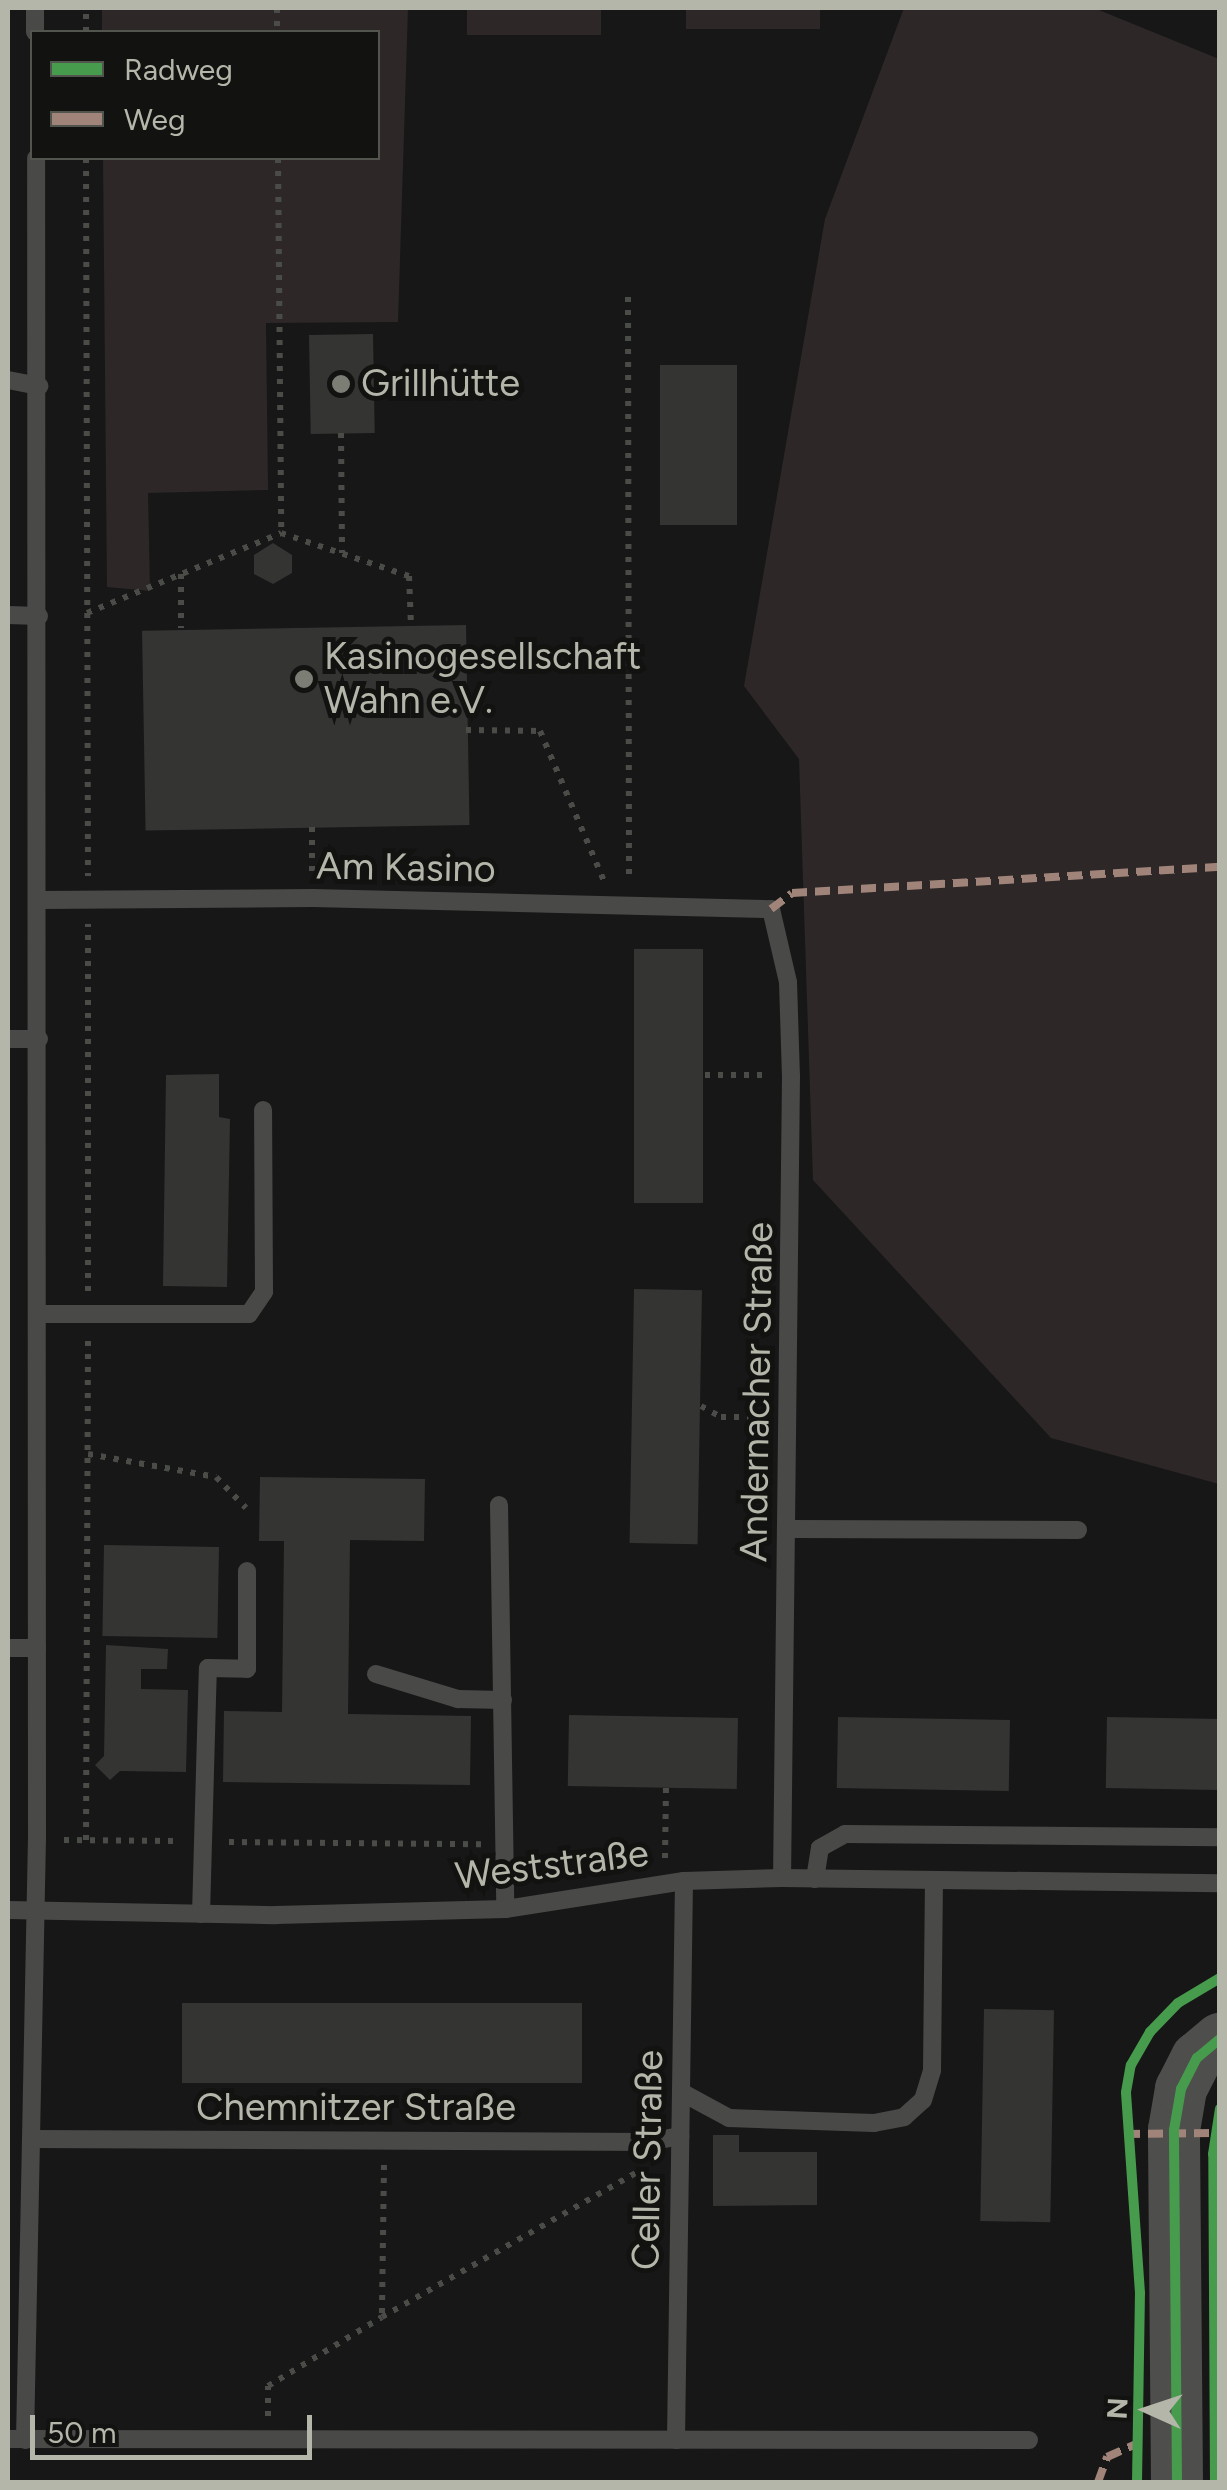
<!DOCTYPE html>
<meta charset="utf-8">
<style>
body{margin:0}
#map{position:relative;width:1227px;height:2490px;overflow:hidden;background:#171717;font-family:Figtree,sans-serif}
div>[style]{position:absolute}
.green>*{inset:0;background:#2d2728;transform-origin:0 0}
.building>*{inset:0;background:#343433;transform-origin:0 0}
.path>*{height:6px;margin-top:-3px;transform-origin:0;background:repeating-linear-gradient(90deg,#4a4c48 0 5px,transparent 0 13px)}
.lane>*{height:18px;margin:-9px;padding:0 9px;transform-origin:9px;border-radius:9px;background:#494a47}
.secondary>*{height:52px;margin:-26px;padding:0 26px;transform-origin:26px;border-radius:26px;background:#4e4e4c}
.quiet>*{height:8px;margin-top:-4px;transform-origin:0;background:repeating-linear-gradient(90deg,#a18479 0 15px,transparent 0 23px)}
.cycleway>*{height:10px;margin:-5px;padding:0 5px;transform-origin:5px;border-radius:5px;background:#469c4c}
.dots>*{width:28px;height:28px;translate:-50% -50%;box-sizing:border-box;border:5px solid #121311;border-radius:50%}
span{translate:-50% -50%;white-space:nowrap;text-align:center;line-height:1.15;-webkit-text-stroke:10px #121311;paint-order:stroke}
.poi-label{font-size:38px;color:#b3b6a9}
.left{translate:0 -50%;text-align:left}
.street-label{font-size:38px;color:#b3b6a9}
.frame{position:absolute;inset:0;border:10px solid #b3b6a9;pointer-events:none}
.legend{position:absolute;left:30px;top:30px;width:350px;height:130px;box-sizing:border-box;background:#121311;border:2px solid #52544e;margin:0;padding:12px 18px;list-style:none;font-size:30px;color:#b3b6a9}
.legend li{display:flex;align-items:center;gap:20px;height:50px}
.legend b{width:50px;border:2px solid #52544e}
.north{position:absolute;left:1097px;top:2360px;width:100px;height:100px;-webkit-text-stroke:8px #121311;paint-order:stroke;rotate:273deg;font-size:28px;font-weight:700;line-height:40px;text-align:center;color:#b3b6a9}
.north::after{content:'';display:block;margin:auto;width:35px;height:45px;background:#b3b6a9;clip-path:polygon(50% 0,100% 100%,50% 72%,0 100%)}
.scale{position:absolute;left:30px;top:2415px;width:282px;height:45px;box-sizing:border-box;border:5px solid #b3b6a9;border-top:0;padding-left:12px;font-size:30px;line-height:35px;white-space:nowrap;color:#b3b6a9;-webkit-text-stroke:8px #121311;paint-order:stroke}
</style>
<div id="map">
<div class="green">
<i style="clip-path:polygon(102px 8px,408px 8px,398px 322px,266px 323px,268px 490px,148px 493px,150px 591px,107px 587px,103px 158px,378px 158px,378px 32px,102px 32px)"></i>
<i style="left:467px;top:8px;width:134px;height:27px"></i>
<i style="left:686px;top:8px;width:134px;height:21px"></i>
<i style="clip-path:polygon(904px 8px,1094px 8px,1219px 59px,1219px 1484px,1051px 1438px,813px 1180px,799px 759px,744px 686px,825px 219px)"></i>
</div>
<div class="building">
<i style="left:373px;top:334px;width:99px;height:64px;rotate:89deg"></i>
<i style="left:737px;top:365px;width:160px;height:77px;rotate:90deg"></i>
<i style="clip-path:polygon(273px 543px,292px 555px,292px 573px,273px 584px,254px 574px,254px 555px)"></i>
<i style="left:466px;top:625px;width:200px;height:324px;rotate:89deg"></i>
<i style="left:634px;top:949px;width:69px;height:254px"></i>
<i style="clip-path:polygon(219px 1074px,219px 1117px,230px 1119px,227px 1287px,163px 1286px,166px 1075px)"></i>
<i style="left:634px;top:1289px;width:68px;height:254px;rotate:1deg"></i>
<i style="clip-path:polygon(260px 1477px,425px 1479px,424px 1541px,350px 1540px,348px 1714px,471px 1716px,470px 1785px,223px 1782px,224px 1711px,282px 1712px,284px 1541px,259px 1541px)"></i>
<i style="left:104px;top:1545px;width:115px;height:91px;rotate:1deg"></i>
<i style="clip-path:polygon(106px 1645px,168px 1649px,167px 1669px,141px 1669px,141px 1689px,188px 1690px,186px 1772px,120px 1771px,110px 1780px,95px 1765px,104px 1756px)"></i>
<i style="left:569px;top:1715px;width:169px;height:71px;rotate:1deg"></i>
<i style="left:838px;top:1717px;width:172px;height:71px;rotate:1deg"></i>
<i style="left:1107px;top:1717px;width:113px;height:71px;rotate:1deg"></i>
<i style="left:182px;top:2003px;width:400px;height:80px"></i>
<i style="left:984px;top:2009px;width:70px;height:212px;rotate:1deg"></i>
<i style="clip-path:polygon(713px 2135px,739px 2135px,739px 2152px,817px 2152px,817px 2205px,713px 2206px)"></i>
</div>
<div class="path">
<i style="left:277px;top:8px;width:24px;rotate:90deg"></i>
<i style="left:86px;top:32px;width:24px;rotate:-90deg"></i>
<i style="left:86px;top:158px;width:718px;rotate:89.84deg"></i>
<i style="left:278px;top:158px;width:375px;rotate:89.5deg"></i>
<i style="left:628px;top:297px;width:582px;rotate:89.9deg"></i>
<i style="left:341px;top:433px;width:120px;rotate:89.5deg"></i>
<i style="left:181px;top:574px;width:54px;rotate:90deg"></i>
<i style="left:87px;top:613px;width:210px;rotate:-22.4deg"></i>
<i style="left:281px;top:533px;width:135px;rotate:18.6deg"></i>
<i style="left:409px;top:576px;width:50px;rotate:87.7deg"></i>
<i style="left:466px;top:730px;width:74px;rotate:0.8deg"></i>
<i style="left:540px;top:731px;width:163px;rotate:66.9deg"></i>
<i style="left:312px;top:827px;width:45px;rotate:90deg"></i>
<i style="left:705px;top:1075px;width:60px"></i>
<i style="left:88px;top:1291px;width:367px;rotate:-90deg"></i>
<i style="left:701px;top:1406px;width:23px;rotate:29deg"></i>
<i style="left:721px;top:1417px;width:43px"></i>
<i style="left:88px;top:1454px;width:130px;rotate:10.2deg"></i>
<i style="left:216px;top:1477px;width:43px;rotate:45.9deg"></i>
<i style="left:64px;top:1840px;width:112px;rotate:0.5deg"></i>
<i style="left:86px;top:1840px;width:501px;rotate:-89.77deg"></i>
<i style="left:229px;top:1842px;width:252px;rotate:0.5deg"></i>
<i style="left:665px;top:1858px;width:70px;rotate:-89.2deg"></i>
<i style="left:384px;top:2165px;width:152px;rotate:90.8deg"></i>
<i style="left:382px;top:2317px;width:296px;rotate:-29.6deg"></i>
<i style="left:268px;top:2416px;width:30px;rotate:-90deg"></i>
<i style="left:268px;top:2386px;width:133px;rotate:-31.2deg"></i>
</div>
<div class="lane">
<i style="left:35px;top:8px;width:24px;rotate:90deg"></i>
<i style="left:8px;top:380px;width:32px;rotate:11deg"></i>
<i style="left:8px;top:615px;width:31px;rotate:2deg"></i>
<i style="left:40px;top:900px;width:273px;rotate:-0.4deg"></i>
<i style="left:313px;top:898px;width:458px;rotate:1.4deg"></i>
<i style="left:771px;top:909px;width:75px;rotate:76.9deg"></i>
<i style="left:788px;top:982px;width:94px;rotate:88.2deg"></i>
<i style="left:791px;top:1076px;width:802px;rotate:90.64deg"></i>
<i style="left:8px;top:1039px;width:31px"></i>
<i style="left:37px;top:1314px;width:212px"></i>
<i style="left:249px;top:1314px;width:27px;rotate:-56deg"></i>
<i style="left:264px;top:1292px;width:182px;rotate:-90.3deg"></i>
<i style="left:499px;top:1505px;width:404px;rotate:89.1deg"></i>
<i style="left:789px;top:1529px;width:289px;rotate:0.2deg"></i>
<i style="left:8px;top:1648px;width:29px"></i>
<i style="left:376px;top:1674px;width:86px;rotate:17deg"></i>
<i style="left:458px;top:1699px;width:45px;rotate:1.3deg"></i>
<i style="left:815px;top:1879px;width:31px;rotate:-81deg"></i>
<i style="left:820px;top:1848px;width:29px;rotate:-29deg"></i>
<i style="left:845px;top:1834px;width:375px;rotate:0.5deg"></i>
<i style="left:8px;top:1910px;width:268px;rotate:1.1deg"></i>
<i style="left:276px;top:1915px;width:229px;rotate:-1.5deg"></i>
<i style="left:505px;top:1909px;width:181px;rotate:-8.9deg"></i>
<i style="left:684px;top:1881px;width:98px;rotate:-1.8deg"></i>
<i style="left:782px;top:1878px;width:438px;rotate:0.7deg"></i>
<i style="left:201px;top:1914px;width:246px;rotate:-88.4deg"></i>
<i style="left:208px;top:1668px;width:39px;rotate:1deg"></i>
<i style="left:247px;top:1669px;width:98px;rotate:-90deg"></i>
<i style="left:681px;top:2092px;width:55px;rotate:28.4deg"></i>
<i style="left:729px;top:2118px;width:145px;rotate:2deg"></i>
<i style="left:874px;top:2123px;width:31px;rotate:-11deg"></i>
<i style="left:904px;top:2117px;width:25px;rotate:-42deg"></i>
<i style="left:923px;top:2100px;width:31px;rotate:-73deg"></i>
<i style="left:932px;top:2070px;width:190px;rotate:-89.4deg"></i>
<i style="left:31px;top:2139px;width:618px;rotate:0.28deg"></i>
<i style="left:649px;top:2142px;width:32px;rotate:-11deg"></i>
<i style="left:8px;top:2439px;width:1021px;rotate:0.06deg"></i>
<i style="left:25px;top:2440px;width:601px;rotate:-88.86deg"></i>
<i style="left:37px;top:1839px;width:1681px;rotate:-90.03deg"></i>
<i style="left:676px;top:2440px;width:559px;rotate:-89.18deg"></i>
</div>
<div class="secondary">
<i style="left:1177px;top:2482px;width:352px;rotate:-90.5deg"></i>
<i style="left:1174px;top:2130px;width:42px;rotate:-80.3deg"></i>
<i style="left:1181px;top:2089px;width:35px;rotate:-63deg"></i>
<i style="left:1197px;top:2058px;width:30px;rotate:-40deg"></i>
</div>
<div class="quiet">
<i style="left:771px;top:909px;width:26px;rotate:-37deg"></i>
<i style="left:792px;top:893px;width:429px;rotate:-3.5deg"></i>
<i style="left:1125px;top:2134px;width:89px;rotate:-0.6deg"></i>
<i style="left:1098px;top:2482px;width:27px;rotate:-70deg"></i>
<i style="left:1107px;top:2457px;width:34px;rotate:-24deg"></i>
</div>
<div class="cycleway">
<i style="left:1137px;top:2482px;width:189px;rotate:-89.1deg"></i>
<i style="left:1140px;top:2293px;width:201px;rotate:-94deg"></i>
<i style="left:1126px;top:2092px;width:27px;rotate:-80deg"></i>
<i style="left:1131px;top:2065px;width:38px;rotate:-60deg"></i>
<i style="left:1150px;top:2032px;width:40px;rotate:-46deg"></i>
<i style="left:1178px;top:2003px;width:49px;rotate:-30.8deg"></i>
<i style="left:1177px;top:2482px;width:352px;rotate:-90.5deg"></i>
<i style="left:1174px;top:2130px;width:42px;rotate:-80.3deg"></i>
<i style="left:1181px;top:2089px;width:35px;rotate:-63deg"></i>
<i style="left:1197px;top:2058px;width:30px;rotate:-40deg"></i>
<i style="left:1215px;top:2482px;width:328px;rotate:-90.3deg"></i>
<i style="left:1213px;top:2154px;width:46px;rotate:-81.2deg"></i>
</div>
<div class="dots">
<i style="left:341px;top:384px;background:#7c7e76"></i>
<i style="left:304px;top:679px;background:#7c7e76"></i>
</div>
<div class="poi-label">
<span class="left" style="left:361px;top:384px">Grillhütte</span>
<span class="left" style="left:324px;top:679px">Kasinogesellschaft<br>Wahn e.V.</span>
</div>
<div class="street-label">
<span style="left:406px;top:868px;rotate:1deg">Am Kasino</span>
<span style="left:757px;top:1392px;rotate:-89deg">Andernacher Straße</span>
<span style="left:552px;top:1865px;rotate:-7deg">Weststraße</span>
<span style="left:356px;top:2108px">Chemnitzer Straße</span>
<span style="left:648px;top:2160px;rotate:-89deg">Celler Straße</span>
</div>
<div class="frame"></div>
<ul class="legend">
<li><b style="height:12px;background:#469c4c"></b>Radweg</li>
<li><b style="height:12px;background:#a18479"></b>Weg</li>
</ul>
<div class="north">N</div>
<div class="scale">50 m</div>
</div>
